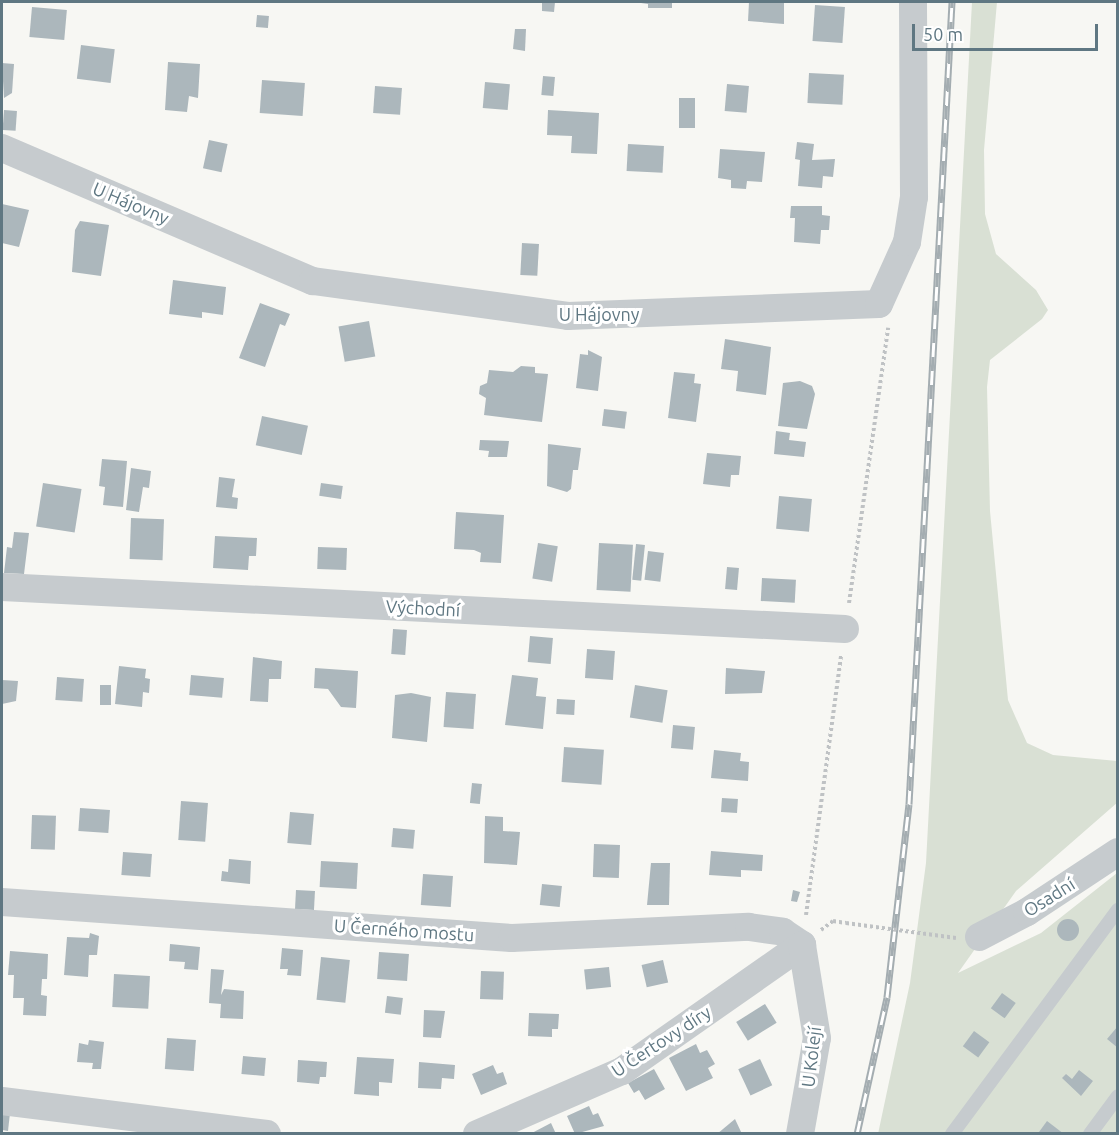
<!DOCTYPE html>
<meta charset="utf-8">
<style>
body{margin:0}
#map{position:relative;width:1119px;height:1135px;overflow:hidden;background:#f7f7f3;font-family:Ubuntu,sans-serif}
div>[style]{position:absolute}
.green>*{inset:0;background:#d9e0d4}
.building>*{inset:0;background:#acb7bc;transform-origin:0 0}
.round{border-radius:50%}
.path>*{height:4px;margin-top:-2px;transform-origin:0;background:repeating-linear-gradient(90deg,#bfc2c4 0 3px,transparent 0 6px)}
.lane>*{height:14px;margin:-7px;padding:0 7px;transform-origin:7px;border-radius:7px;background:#c6cbce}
.street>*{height:28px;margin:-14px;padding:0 14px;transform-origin:14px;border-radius:14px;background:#c6cbce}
.rail>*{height:7px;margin-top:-3.5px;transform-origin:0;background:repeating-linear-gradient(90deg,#fff 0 14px,#a4adb1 0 28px);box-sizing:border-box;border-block:2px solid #a4adb1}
.path-bridge>*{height:4px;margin-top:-2px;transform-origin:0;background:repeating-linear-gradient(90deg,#bfc2c4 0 3px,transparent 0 6px)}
span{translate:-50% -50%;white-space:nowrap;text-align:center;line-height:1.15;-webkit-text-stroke:6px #fff;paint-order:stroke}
.street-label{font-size:18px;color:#5f7782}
.frame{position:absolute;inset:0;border:3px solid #5f7782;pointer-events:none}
.scale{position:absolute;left:912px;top:24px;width:186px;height:27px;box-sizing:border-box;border:3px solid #5f7782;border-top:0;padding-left:8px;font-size:18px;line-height:21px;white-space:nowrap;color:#5f7782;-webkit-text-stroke:4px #fff;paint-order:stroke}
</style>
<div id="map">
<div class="green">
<i style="clip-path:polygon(972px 2px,997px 2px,984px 150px,985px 214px,996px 254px,1036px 290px,1048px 310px,1042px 319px,990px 360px,987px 387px,990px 511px,1008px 700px,1027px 743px,1053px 755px,1117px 761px,1118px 802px,1016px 891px,958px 973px,1041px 933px,1117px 873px,1117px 1133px,878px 1134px,910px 983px,926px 863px)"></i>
</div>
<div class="building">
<i style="clip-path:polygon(542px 2px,555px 2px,554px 12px,542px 11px)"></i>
<i style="clip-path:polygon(634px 2px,672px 2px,672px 8px,648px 8px,648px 4px)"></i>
<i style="clip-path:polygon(749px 2px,784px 2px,784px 24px,748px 21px)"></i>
<i style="left:815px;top:5px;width:30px;height:36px;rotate:4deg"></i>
<i style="left:32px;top:7px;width:35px;height:30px;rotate:5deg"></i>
<i style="left:257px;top:15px;width:12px;height:12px;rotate:5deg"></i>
<i style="clip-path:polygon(515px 29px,526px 29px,525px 51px,513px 49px)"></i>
<i style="left:81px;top:45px;width:34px;height:34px;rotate:7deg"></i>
<i style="clip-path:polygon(168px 62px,200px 64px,198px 98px,189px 96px,187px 112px,165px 110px)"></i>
<i style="clip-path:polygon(2px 63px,14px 64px,12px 93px,4px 98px)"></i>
<i style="left:809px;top:73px;width:35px;height:30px;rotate:3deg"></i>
<i style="left:543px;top:76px;width:12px;height:19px;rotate:5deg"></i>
<i style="left:262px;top:80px;width:43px;height:33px;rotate:4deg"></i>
<i style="left:485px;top:82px;width:25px;height:26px;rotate:5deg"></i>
<i style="left:727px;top:84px;width:22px;height:27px;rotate:5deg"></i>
<i style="left:375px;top:86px;width:27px;height:27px;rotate:4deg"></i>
<i style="left:679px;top:98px;width:16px;height:30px"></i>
<i style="left:4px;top:110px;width:13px;height:20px;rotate:4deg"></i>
<i style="clip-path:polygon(548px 110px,599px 113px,597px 154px,571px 153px,572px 136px,547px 135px)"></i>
<i style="left:209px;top:140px;width:19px;height:29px;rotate:12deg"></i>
<i style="clip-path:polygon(797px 142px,814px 144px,812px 160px,835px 159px,833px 177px,823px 176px,822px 188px,798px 186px,800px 160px,795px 159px)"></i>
<i style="left:628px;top:144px;width:36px;height:27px;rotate:3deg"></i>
<i style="clip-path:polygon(720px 149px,765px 152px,762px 182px,747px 181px,746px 189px,731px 188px,731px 180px,718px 178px)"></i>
<i style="clip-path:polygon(2px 204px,29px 210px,19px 247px,2px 243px)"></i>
<i style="clip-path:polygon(791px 206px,822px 206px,822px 215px,830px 216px,829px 230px,821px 230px,820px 244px,794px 242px,795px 218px,790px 218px)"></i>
<i style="clip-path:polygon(80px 221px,109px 225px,101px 276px,72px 272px,75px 230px)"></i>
<i style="left:522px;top:243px;width:17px;height:32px;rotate:3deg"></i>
<i style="clip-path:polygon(173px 280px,226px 287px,223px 315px,202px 312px,202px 318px,169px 314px)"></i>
<i style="clip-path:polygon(260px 303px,290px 314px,285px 326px,280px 324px,265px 367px,239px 358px)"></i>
<i style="left:369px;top:321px;width:36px;height:31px;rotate:80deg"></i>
<i style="clip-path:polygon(725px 339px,771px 347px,766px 395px,736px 391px,738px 371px,721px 369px)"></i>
<i style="clip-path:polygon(588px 350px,602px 357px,598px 391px,576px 388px,580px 354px,588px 355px)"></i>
<i style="clip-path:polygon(521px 366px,535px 367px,535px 373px,548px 374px,542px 422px,484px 415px,486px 398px,479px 394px,480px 386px,487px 383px,489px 370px,513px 372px)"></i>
<i style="clip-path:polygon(674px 372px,695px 374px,694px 383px,701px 384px,696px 422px,668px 418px)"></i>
<i style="clip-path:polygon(800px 381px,812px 386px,815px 394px,807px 429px,778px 426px,783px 383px)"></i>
<i style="left:604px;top:409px;width:23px;height:17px;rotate:7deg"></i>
<i style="left:262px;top:416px;width:47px;height:30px;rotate:12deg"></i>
<i style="clip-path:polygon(776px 431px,790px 433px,789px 440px,806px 442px,804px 457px,774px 454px)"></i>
<i style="clip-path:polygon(480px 440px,509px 441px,507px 457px,488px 457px,489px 451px,479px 450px)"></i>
<i style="clip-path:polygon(548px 444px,581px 448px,578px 470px,573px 470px,571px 489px,567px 492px,547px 486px)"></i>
<i style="clip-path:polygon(707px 453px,741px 456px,739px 475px,731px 475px,730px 487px,703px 484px)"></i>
<i style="clip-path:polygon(102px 459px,127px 461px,123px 507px,103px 505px,105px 487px,99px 486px)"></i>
<i style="clip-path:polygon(131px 468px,151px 471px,149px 488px,143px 487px,139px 512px,126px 510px)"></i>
<i style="clip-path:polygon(219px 477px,235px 479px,232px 497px,238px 498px,237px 509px,216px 507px)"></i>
<i style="left:43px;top:483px;width:39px;height:44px;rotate:9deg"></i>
<i style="left:321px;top:483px;width:22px;height:13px;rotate:8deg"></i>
<i style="left:779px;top:496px;width:33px;height:33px;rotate:5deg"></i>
<i style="clip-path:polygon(456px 512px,504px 515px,501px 563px,480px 562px,481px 553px,474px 550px,454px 549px)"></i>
<i style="left:131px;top:518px;width:33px;height:41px;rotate:2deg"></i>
<i style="clip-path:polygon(14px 532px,29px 533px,24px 574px,4px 573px,7px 547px,12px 548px)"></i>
<i style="clip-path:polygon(215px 536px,257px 538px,256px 556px,249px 556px,248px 570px,213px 568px)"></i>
<i style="left:538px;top:543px;width:20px;height:36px;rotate:9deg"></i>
<i style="left:599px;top:543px;width:34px;height:47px;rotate:3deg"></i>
<i style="left:636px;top:544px;width:9px;height:36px;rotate:6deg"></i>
<i style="left:318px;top:547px;width:29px;height:22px;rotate:2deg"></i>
<i style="left:648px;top:551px;width:16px;height:29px;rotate:7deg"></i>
<i style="left:727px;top:567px;width:12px;height:22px;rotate:5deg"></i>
<i style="left:762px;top:578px;width:34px;height:23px;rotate:3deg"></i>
<i style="left:393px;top:629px;width:14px;height:25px;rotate:4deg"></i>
<i style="left:530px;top:636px;width:23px;height:26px;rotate:5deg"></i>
<i style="left:587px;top:649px;width:28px;height:29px;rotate:4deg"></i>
<i style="clip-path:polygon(253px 657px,282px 661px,281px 679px,269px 679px,268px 702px,250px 701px)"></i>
<i style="clip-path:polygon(119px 666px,146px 669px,145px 678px,150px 679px,149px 693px,143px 692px,142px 707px,115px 704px)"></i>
<i style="clip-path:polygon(315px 668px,358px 671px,356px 708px,341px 707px,328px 689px,314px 688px)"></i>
<i style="clip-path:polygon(726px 668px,765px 671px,762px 693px,725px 694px)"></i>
<i style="left:191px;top:675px;width:33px;height:20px;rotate:5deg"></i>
<i style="clip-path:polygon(512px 675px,538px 678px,536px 696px,546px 697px,543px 729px,505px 725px)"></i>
<i style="left:57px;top:677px;width:27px;height:23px;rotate:4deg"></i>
<i style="clip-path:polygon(2px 680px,18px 681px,16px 701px,2px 704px)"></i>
<i style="left:100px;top:685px;width:11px;height:20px"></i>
<i style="left:635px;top:685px;width:33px;height:33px;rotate:9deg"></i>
<i style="left:446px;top:692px;width:30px;height:35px;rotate:4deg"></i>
<i style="clip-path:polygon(411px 693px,431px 697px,427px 742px,392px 738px,395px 695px)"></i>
<i style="left:557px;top:699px;width:18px;height:15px;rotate:3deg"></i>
<i style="left:673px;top:725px;width:22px;height:23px;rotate:5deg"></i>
<i style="left:564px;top:747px;width:40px;height:35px;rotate:4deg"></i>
<i style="clip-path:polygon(714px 750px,741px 753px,740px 761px,749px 762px,748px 781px,711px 778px)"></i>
<i style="left:472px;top:783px;width:10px;height:20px;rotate:6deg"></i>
<i style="left:722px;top:798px;width:16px;height:14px;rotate:4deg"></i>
<i style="left:181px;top:801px;width:27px;height:39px;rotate:4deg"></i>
<i style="left:80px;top:808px;width:30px;height:23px;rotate:4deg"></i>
<i style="left:290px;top:812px;width:24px;height:31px;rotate:5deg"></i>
<i style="left:32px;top:815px;width:24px;height:34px;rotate:2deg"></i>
<i style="clip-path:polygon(485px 816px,503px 817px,503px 831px,520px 832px,517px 865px,484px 863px)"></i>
<i style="left:393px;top:828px;width:22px;height:19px;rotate:5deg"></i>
<i style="left:594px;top:844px;width:26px;height:33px;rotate:2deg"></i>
<i style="clip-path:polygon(711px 851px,763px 855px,762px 871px,741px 870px,741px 877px,709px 875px)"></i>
<i style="left:123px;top:852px;width:29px;height:23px;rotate:4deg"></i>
<i style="clip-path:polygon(229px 859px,251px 861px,250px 884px,221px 881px,222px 871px,228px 872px)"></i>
<i style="left:321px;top:861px;width:37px;height:26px;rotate:3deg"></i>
<i style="clip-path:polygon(651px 863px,670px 863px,669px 905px,647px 905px)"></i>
<i style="left:423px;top:874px;width:30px;height:31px;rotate:4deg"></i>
<i style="left:542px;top:884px;width:20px;height:21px;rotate:6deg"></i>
<i style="left:296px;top:890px;width:19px;height:19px;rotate:3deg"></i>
<i style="clip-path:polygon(793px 890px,800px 892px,797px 902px,791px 901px)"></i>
<i class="round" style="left:1057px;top:919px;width:22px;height:22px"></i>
<i style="clip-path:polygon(90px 933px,99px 936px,97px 955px,89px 955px,88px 977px,64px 975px,67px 937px,89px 938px)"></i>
<i style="clip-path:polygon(170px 944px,200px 947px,198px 970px,184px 969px,185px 962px,169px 961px)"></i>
<i style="clip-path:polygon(282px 948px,303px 950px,301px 976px,287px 975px,288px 969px,280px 969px)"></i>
<i style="clip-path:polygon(10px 951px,48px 954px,47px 979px,42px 979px,41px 995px,47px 996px,46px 1016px,23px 1015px,24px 998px,13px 998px,14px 975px,8px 975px)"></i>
<i style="left:379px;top:952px;width:30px;height:27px;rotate:4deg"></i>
<i style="left:321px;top:957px;width:29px;height:43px;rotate:6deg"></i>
<i style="left:663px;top:960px;width:23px;height:22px;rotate:77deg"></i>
<i style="left:609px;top:967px;width:20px;height:25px;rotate:84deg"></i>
<i style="clip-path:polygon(211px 969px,224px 970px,221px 995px,224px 989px,244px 991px,243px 1019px,220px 1018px,221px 1004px,209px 1003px)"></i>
<i style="left:481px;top:971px;width:23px;height:28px;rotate:2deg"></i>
<i style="left:114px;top:974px;width:36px;height:33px;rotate:3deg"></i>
<i style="left:1002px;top:993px;width:17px;height:19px;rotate:36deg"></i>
<i style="left:387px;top:996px;width:16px;height:17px;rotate:7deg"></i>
<i style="left:765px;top:1004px;width:22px;height:34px;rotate:58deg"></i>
<i style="clip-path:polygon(424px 1010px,445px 1011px,441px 1038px,423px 1037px)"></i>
<i style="clip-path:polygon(529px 1013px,559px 1014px,558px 1029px,552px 1029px,552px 1037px,528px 1036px)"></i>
<i style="clip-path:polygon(1118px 1026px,1118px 1048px,1107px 1039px)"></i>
<i style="left:974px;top:1031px;width:19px;height:19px;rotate:36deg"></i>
<i style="left:167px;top:1038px;width:29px;height:31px;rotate:4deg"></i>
<i style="clip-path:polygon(89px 1040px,104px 1042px,101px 1069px,92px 1069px,93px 1063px,77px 1062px,79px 1043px,88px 1045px)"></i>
<i style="clip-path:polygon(696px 1044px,700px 1053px,707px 1050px,715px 1064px,708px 1068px,713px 1078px,686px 1091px,669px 1058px)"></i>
<i style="left:243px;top:1056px;width:23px;height:18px;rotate:5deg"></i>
<i style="clip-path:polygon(357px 1057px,394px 1059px,392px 1083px,379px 1082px,379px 1096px,354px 1094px)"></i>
<i style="left:760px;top:1059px;width:29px;height:24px;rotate:65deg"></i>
<i style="clip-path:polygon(298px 1060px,327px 1062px,326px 1077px,320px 1077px,319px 1084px,297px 1082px)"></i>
<i style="clip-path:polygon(419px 1062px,455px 1065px,454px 1079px,442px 1078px,441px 1089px,418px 1088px)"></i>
<i style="clip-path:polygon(493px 1065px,497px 1074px,503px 1072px,507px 1084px,481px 1095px,472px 1074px)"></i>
<i style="clip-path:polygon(654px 1069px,665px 1089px,645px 1100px,639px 1090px,634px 1093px,628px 1083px)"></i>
<i style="clip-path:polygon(1079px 1070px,1093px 1081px,1081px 1096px,1062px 1078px,1066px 1074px,1072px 1079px)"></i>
<i style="clip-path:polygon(589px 1106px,593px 1115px,598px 1113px,604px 1126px,575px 1134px,567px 1116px)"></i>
<i style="clip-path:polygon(2px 1111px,10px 1113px,8px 1131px,2px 1130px)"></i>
<i style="clip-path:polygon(735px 1119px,742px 1134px,717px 1134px)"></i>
<i style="clip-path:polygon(1047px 1121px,1064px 1134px,1039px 1132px)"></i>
<i style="clip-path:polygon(551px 1123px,556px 1134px,530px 1134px)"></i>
</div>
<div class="path">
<i style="left:849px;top:603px;width:278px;rotate:-81.9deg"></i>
<i style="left:806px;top:915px;width:262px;rotate:-82.3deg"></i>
<i style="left:821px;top:930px;width:15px;rotate:-37deg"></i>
<i style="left:833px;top:921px;width:13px;rotate:9deg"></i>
</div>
<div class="lane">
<i style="left:952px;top:1134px;width:279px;rotate:-53.5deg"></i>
<i style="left:1090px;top:1134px;width:47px;rotate:-53.6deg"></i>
</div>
<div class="street">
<i style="left:2px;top:148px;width:338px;rotate:23.2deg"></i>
<i style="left:313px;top:281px;width:257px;rotate:7.8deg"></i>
<i style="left:568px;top:316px;width:311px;rotate:-2.2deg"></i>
<i style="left:879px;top:304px;width:68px;rotate:-65.7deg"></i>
<i style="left:907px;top:242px;width:46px;rotate:-81.2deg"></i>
<i style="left:914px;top:197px;width:195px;rotate:-90.3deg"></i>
<i style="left:2px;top:587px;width:844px;rotate:2.85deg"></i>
<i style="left:2px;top:902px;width:511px;rotate:4.04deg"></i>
<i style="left:512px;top:938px;width:237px;rotate:-2.7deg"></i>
<i style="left:749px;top:927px;width:34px;rotate:8deg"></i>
<i style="left:783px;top:932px;width:23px;rotate:34deg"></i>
<i style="left:979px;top:937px;width:54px;rotate:-27.5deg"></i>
<i style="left:1027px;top:912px;width:109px;rotate:-33.4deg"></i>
<i style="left:2px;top:1101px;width:267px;rotate:7.1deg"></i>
<i style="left:477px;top:1134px;width:158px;rotate:-23.5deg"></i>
<i style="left:622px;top:1071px;width:220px;rotate:-35deg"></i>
<i style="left:800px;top:1134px;width:97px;rotate:-80deg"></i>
<i style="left:817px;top:1038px;width:94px;rotate:-99.2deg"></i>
</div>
<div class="rail">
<i style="left:857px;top:1134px;width:140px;rotate:-77.6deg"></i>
<i style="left:887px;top:997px;width:194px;rotate:-83.5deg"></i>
<i style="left:909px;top:804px;width:803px;rotate:-86.93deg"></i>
</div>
<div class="path-bridge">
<i style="left:846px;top:923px;width:111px;rotate:7.8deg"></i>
</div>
<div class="street-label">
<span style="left:131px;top:203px;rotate:23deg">U Hájovny</span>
<span style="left:599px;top:314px">U Hájovny</span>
<span style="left:423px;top:608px;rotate:3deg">Východní</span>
<span style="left:1049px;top:897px;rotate:-32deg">Osadní</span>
<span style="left:404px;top:930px;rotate:4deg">U Černého mostu</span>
<span style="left:661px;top:1041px;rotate:-33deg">U Čertovy díry</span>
<span style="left:811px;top:1057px;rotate:-83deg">U Kolejí</span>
</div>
<div class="frame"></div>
<div class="scale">50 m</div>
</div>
